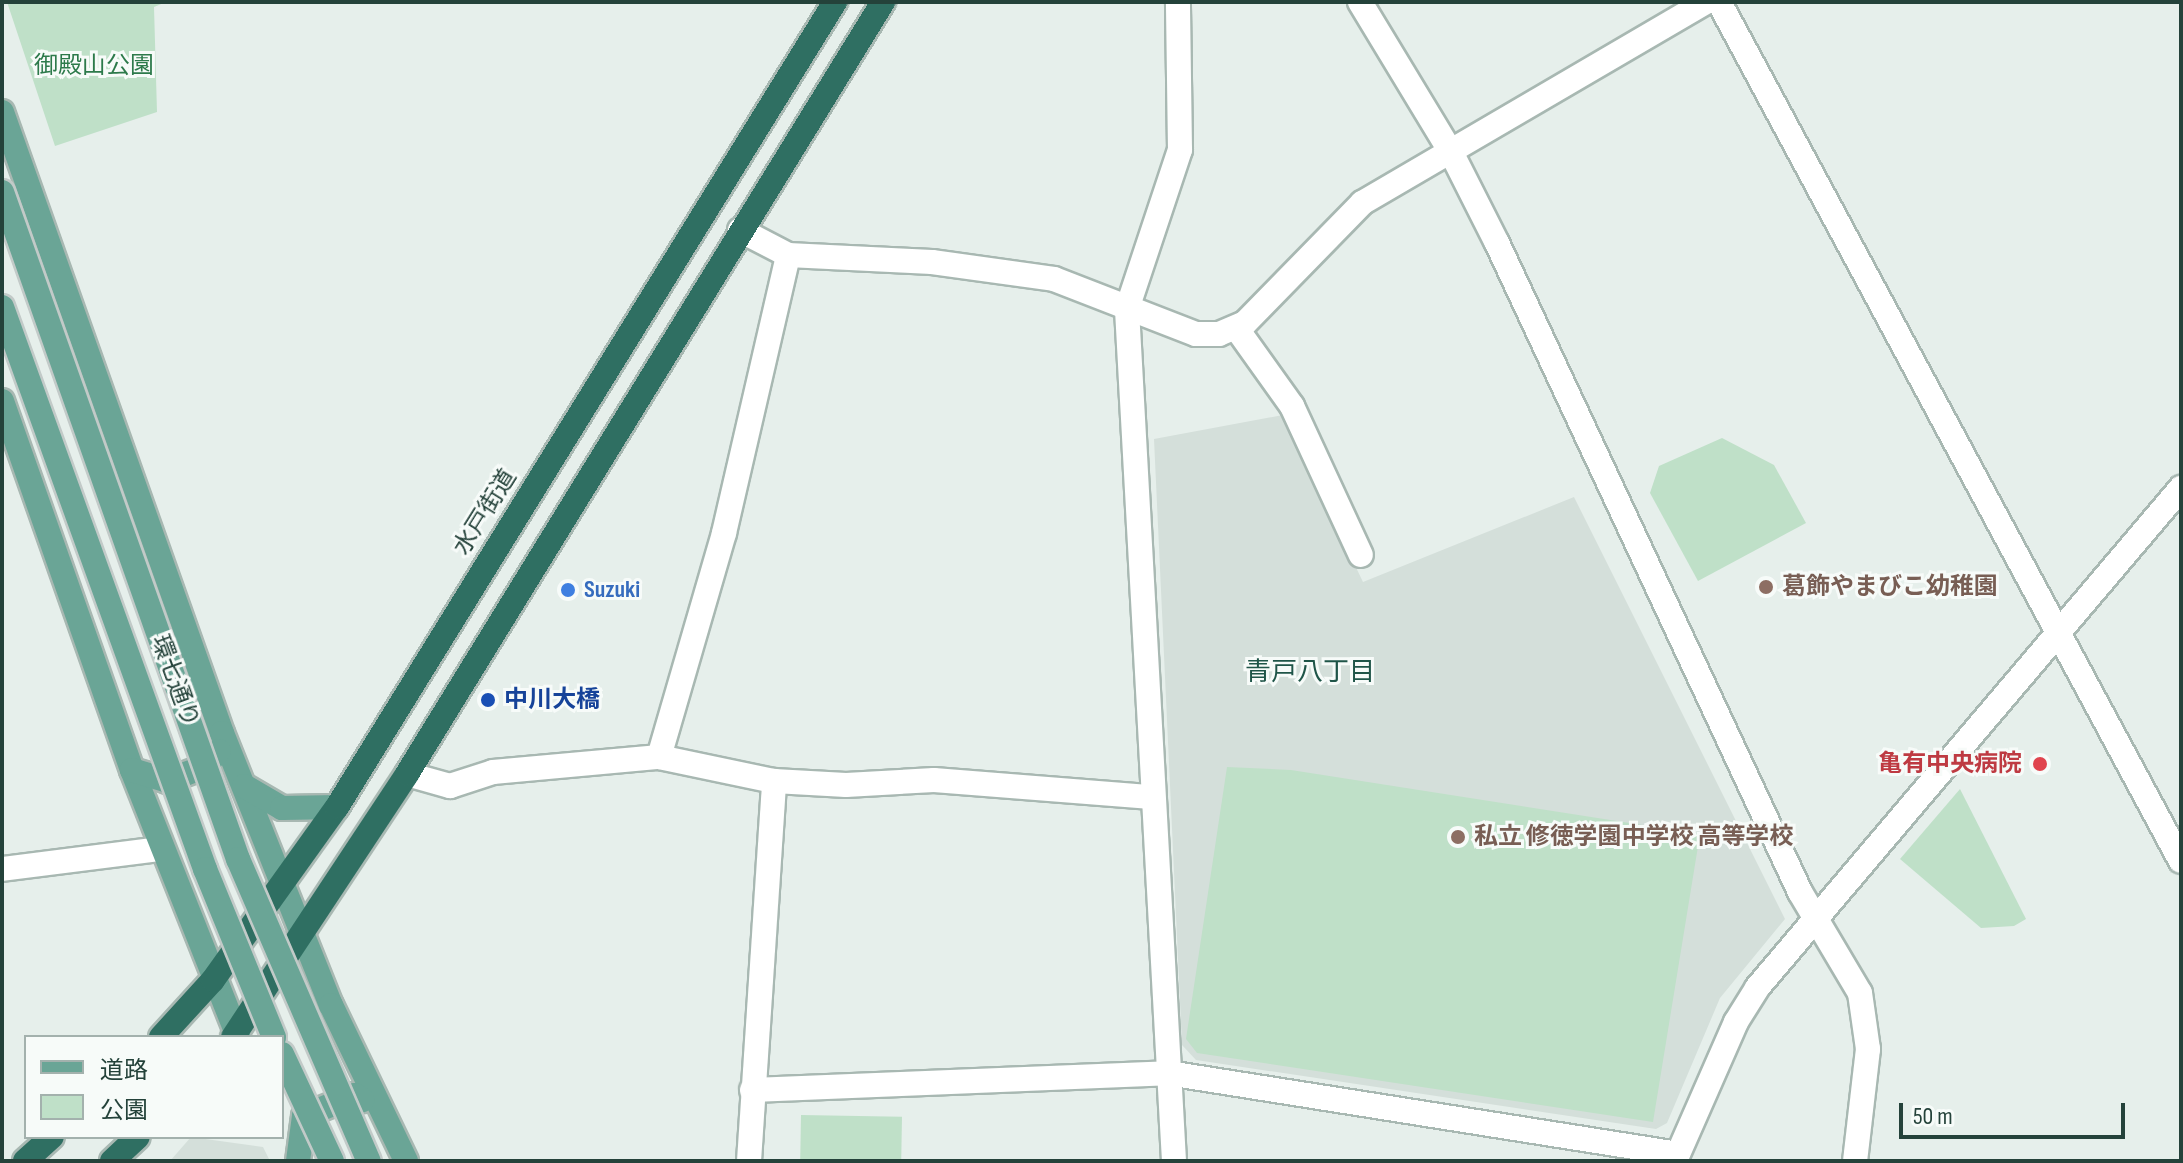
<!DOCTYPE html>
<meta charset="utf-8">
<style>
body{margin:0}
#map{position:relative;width:2183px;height:1163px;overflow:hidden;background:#e6efeb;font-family:"Sofia Sans Condensed","Noto Sans JP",sans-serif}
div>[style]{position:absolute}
.built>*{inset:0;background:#d4dfda}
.green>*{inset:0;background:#bfe0c8;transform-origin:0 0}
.roads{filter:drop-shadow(2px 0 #a8b8b2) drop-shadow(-2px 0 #a8b8b2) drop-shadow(0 2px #a8b8b2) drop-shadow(0 -2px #a8b8b2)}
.street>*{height:24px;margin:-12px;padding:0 12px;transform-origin:12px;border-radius:12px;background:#fff}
.secondary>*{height:24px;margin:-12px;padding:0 12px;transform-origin:12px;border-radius:12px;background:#fff}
.primary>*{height:24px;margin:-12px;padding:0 12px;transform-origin:12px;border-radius:12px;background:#6aa596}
.highway>*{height:24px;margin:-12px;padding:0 12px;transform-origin:12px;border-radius:12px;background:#2f6f62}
.bridges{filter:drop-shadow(2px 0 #c2cac8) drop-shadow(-2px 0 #c2cac8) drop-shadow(0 2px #c2cac8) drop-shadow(0 -2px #c2cac8)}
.primary-bridge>*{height:24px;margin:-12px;padding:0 12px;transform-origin:12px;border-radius:12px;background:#6aa596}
.dots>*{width:22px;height:22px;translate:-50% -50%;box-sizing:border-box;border:4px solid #f7fbf9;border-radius:50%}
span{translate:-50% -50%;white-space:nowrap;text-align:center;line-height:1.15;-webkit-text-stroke:6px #f7fbf9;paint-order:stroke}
.park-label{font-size:24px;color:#2d7a4b}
.street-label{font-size:24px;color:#24423a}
.education-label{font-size:24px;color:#785e54;font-weight:700}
.left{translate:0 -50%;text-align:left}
.shop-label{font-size:24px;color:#366cbe;font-weight:700}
.transit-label{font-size:24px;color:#164399;font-weight:700}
.health-label{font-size:24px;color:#be3a42;font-weight:700}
.right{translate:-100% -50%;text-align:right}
.neighbourhood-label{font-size:26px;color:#1f5548}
.frame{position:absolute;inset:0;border:4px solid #24423a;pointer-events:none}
.legend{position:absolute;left:24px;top:1035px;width:260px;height:104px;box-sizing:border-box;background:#f7fbf9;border:2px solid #a3b1ad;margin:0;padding:10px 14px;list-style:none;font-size:24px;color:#24423a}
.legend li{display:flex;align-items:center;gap:16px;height:40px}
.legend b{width:40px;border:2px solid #a3b1ad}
.scale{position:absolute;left:1899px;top:1103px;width:226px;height:36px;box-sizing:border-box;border:4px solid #24423a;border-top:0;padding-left:10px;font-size:24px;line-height:28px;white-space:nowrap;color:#24423a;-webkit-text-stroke:6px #f7fbf9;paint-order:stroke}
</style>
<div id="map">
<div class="built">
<i style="clip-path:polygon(1283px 415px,1363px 582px,1574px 497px,1785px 919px,1720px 998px,1667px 1123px,1656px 1129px,1196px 1060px,1182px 1045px,1154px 439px)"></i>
<i style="clip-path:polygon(191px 1137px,263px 1147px,270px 1161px,170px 1161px)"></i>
</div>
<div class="green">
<i style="clip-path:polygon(7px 2px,166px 2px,154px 7px,157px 112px,55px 146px)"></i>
<i style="clip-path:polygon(1722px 438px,1774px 465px,1806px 523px,1698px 581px,1650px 493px,1659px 466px)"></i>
<i style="clip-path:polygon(1227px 767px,1291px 770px,1700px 834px,1653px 1122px,1197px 1053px,1186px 1039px)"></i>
<i style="clip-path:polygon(1960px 789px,2026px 919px,2014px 926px,1981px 928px,1900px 859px)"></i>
<i style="left:801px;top:1115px;width:101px;height:47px;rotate:1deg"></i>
</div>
<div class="roads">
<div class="street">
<i style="left:740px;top:230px;width:54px;rotate:27.5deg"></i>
<i style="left:788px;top:255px;width:144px;rotate:2.8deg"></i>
<i style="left:932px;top:262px;width:123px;rotate:7.9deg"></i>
<i style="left:1054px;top:279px;width:152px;rotate:21.2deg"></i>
<i style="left:1196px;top:334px;width:23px"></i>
<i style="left:1219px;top:334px;width:28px;rotate:-23deg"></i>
<i style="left:1245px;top:323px;width:168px;rotate:-45.7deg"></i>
<i style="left:1362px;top:203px;width:398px;rotate:-30.3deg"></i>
<i style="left:1237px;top:329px;width:95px;rotate:54.5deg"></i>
<i style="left:1292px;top:406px;width:164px;rotate:65.2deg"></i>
<i style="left:659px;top:757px;width:233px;rotate:-73.8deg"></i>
<i style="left:724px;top:533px;width:285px;rotate:-77deg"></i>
<i style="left:407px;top:774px;width:45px;rotate:15.6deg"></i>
<i style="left:450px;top:786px;width:45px;rotate:-18deg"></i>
<i style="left:493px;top:772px;width:167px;rotate:-5.2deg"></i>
<i style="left:659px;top:757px;width:117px;rotate:11.8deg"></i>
<i style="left:774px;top:781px;width:72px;rotate:3.2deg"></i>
<i style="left:846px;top:785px;width:88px;rotate:-3.3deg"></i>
<i style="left:934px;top:780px;width:218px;rotate:4.5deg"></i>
<i style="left:2px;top:869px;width:160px;rotate:-7.2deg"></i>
<i style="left:752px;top:1090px;width:416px;rotate:-2.3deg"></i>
<i style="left:1168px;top:1073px;width:516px;rotate:9.02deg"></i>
<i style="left:749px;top:1161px;width:381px;rotate:-86.2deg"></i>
<i style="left:1174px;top:1161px;width:853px;rotate:-93.16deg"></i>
<i style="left:1127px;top:309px;width:168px;rotate:-71.6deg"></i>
<i style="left:1180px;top:150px;width:148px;rotate:-90.8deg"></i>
</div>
<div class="secondary">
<i style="left:1360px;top:2px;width:178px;rotate:58.8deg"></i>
<i style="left:1452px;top:154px;width:100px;rotate:63.2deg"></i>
<i style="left:1497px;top:243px;width:716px;rotate:64.97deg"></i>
<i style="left:1800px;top:892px;width:117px;rotate:59.3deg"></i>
<i style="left:1860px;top:993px;width:57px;rotate:81.9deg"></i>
<i style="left:1868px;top:1049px;width:113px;rotate:96.6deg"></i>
<i style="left:1719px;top:2px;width:975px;rotate:61.73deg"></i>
<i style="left:1675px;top:1161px;width:152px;rotate:-66.3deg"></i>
<i style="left:1736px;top:1022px;width:40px;rotate:-58deg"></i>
<i style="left:1757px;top:988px;width:656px;rotate:-49.7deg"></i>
</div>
<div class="primary">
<i style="left:2px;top:112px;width:659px;rotate:70.49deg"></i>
<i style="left:222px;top:733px;width:293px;rotate:68.2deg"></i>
<i style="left:331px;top:1005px;width:173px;rotate:64.3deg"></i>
<i style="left:2px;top:401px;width:391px;rotate:70.6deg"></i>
<i style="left:132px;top:770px;width:287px;rotate:68.3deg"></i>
<i style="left:132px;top:770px;width:37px;rotate:17deg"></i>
<i style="left:167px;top:781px;width:40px;rotate:-21deg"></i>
<i style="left:204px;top:767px;width:22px;rotate:-47deg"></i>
<i style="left:244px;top:786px;width:44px;rotate:30.1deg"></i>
<i style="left:282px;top:808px;width:55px;rotate:-1deg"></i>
<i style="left:298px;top:1161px;width:45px;rotate:-82.4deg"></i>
<i style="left:304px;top:1116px;width:55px;rotate:-22.4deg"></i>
<i style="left:355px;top:1095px;width:9px;rotate:36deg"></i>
</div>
<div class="highway">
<i style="left:161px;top:1037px;width:77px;rotate:-47.6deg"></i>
<i style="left:213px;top:980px;width:213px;rotate:-54.4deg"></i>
<i style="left:337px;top:807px;width:947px;rotate:-58.26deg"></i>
<i style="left:233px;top:1037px;width:315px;rotate:-56.5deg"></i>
<i style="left:407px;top:774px;width:907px;rotate:-58.34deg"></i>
<i style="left:25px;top:1161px;width:36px;rotate:-42deg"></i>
<i style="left:112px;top:1161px;width:35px;rotate:-43deg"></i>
</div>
</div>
<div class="bridges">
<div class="primary-bridge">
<i style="left:2px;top:192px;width:708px;rotate:70.52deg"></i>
<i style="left:238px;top:859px;width:329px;rotate:66.6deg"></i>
<i style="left:2px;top:307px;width:598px;rotate:70.14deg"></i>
<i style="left:205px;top:869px;width:182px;rotate:67.7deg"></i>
<i style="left:282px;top:1054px;width:118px;rotate:65deg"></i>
</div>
</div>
<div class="dots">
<i style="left:1766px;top:587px;background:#8d6e63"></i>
<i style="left:568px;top:590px;background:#3f7fe0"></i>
<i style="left:488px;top:700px;background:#1a4fb4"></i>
<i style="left:2040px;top:764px;background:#e0444e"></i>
<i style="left:1458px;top:837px;background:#8d6e63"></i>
</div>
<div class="park-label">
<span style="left:94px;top:66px">御殿山公園</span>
</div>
<div class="street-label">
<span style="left:485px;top:512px;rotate:-58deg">水戸街道</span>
<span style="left:175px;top:681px;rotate:70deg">環七通り</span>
</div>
<div class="education-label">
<span class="left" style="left:1782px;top:587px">葛飾やまびこ幼稚園</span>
<span class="left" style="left:1474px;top:837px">私立 修徳学園中学校 高等学校</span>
</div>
<div class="shop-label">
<span class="left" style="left:584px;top:590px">Suzuki</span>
</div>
<div class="transit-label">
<span class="left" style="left:504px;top:700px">中川大橋</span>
</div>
<div class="health-label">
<span class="right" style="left:2022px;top:764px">亀有中央病院</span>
</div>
<div class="neighbourhood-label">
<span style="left:1310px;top:673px">青戸八丁目</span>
</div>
<div class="frame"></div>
<ul class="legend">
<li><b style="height:10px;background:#6aa596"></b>道路</li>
<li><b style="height:22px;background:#bfe0c8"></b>公園</li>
</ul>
<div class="scale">50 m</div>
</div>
